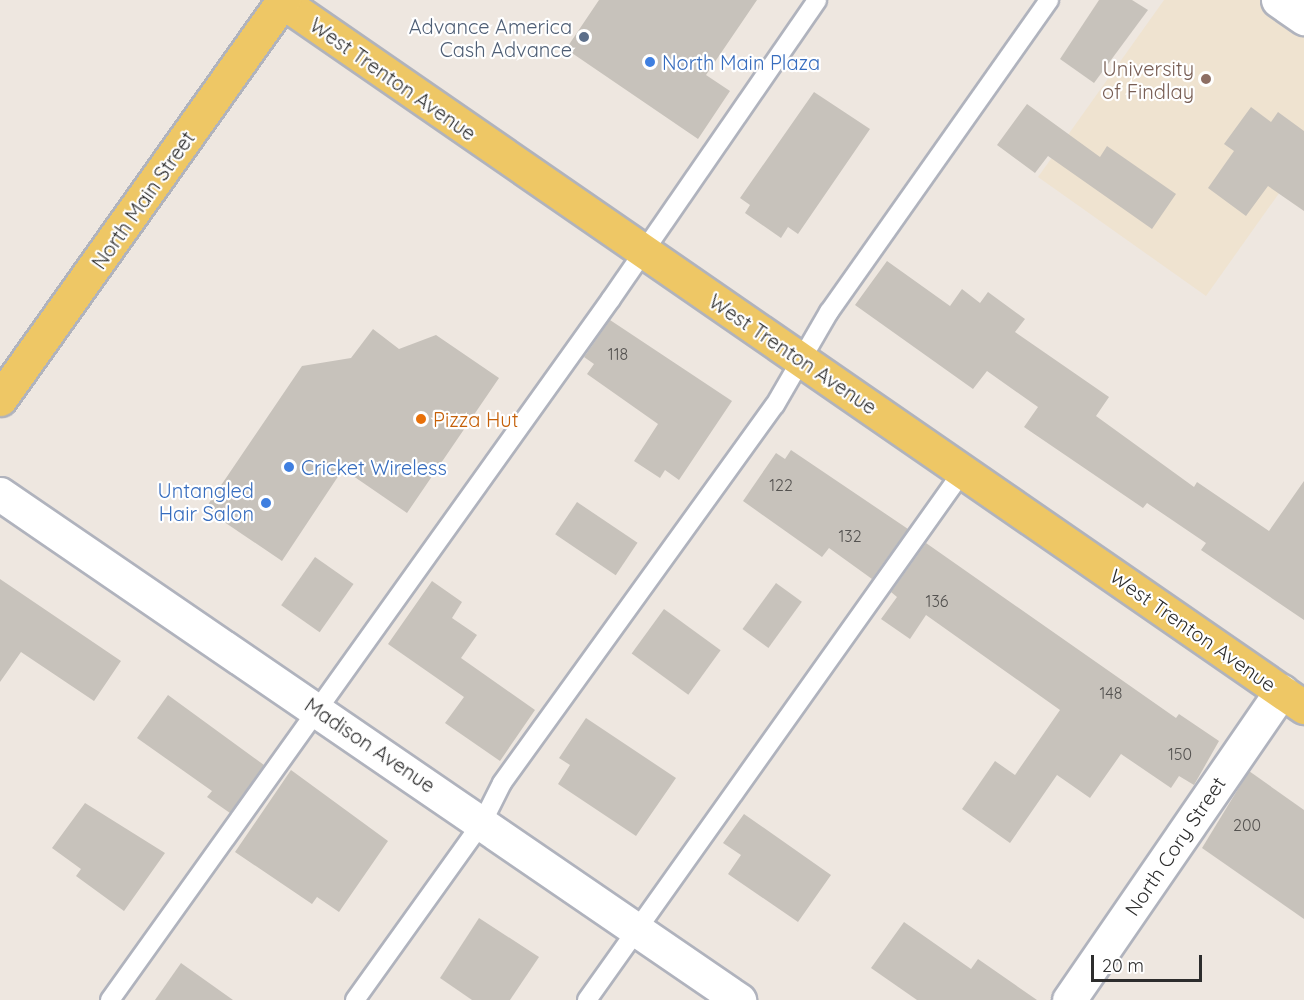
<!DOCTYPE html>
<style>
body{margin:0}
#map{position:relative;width:1304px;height:1000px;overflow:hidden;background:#eee7e0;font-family:Quicksand,sans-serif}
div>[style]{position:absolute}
.education>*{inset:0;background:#efe3d0}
.building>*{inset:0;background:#c7c2bb;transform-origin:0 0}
.roads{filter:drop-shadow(2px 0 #b0b3bd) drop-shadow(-2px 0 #b0b3bd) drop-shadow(0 2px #b0b3bd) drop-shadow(0 -2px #b0b3bd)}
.service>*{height:18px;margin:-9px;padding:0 9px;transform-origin:9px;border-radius:9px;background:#fff}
.minor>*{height:33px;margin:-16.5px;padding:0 16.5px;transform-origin:16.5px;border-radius:16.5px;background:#fff}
.tertiary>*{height:33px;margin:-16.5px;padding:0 16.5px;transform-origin:16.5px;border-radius:16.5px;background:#fff}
.primary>*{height:33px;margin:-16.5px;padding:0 16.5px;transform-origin:16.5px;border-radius:16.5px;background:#eec765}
.dots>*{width:16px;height:16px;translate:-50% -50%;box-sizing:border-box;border:3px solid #fff;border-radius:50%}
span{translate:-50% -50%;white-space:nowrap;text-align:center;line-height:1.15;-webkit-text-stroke:4.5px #fff;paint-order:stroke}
.number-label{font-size:16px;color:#545250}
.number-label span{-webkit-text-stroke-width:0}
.service-label{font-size:20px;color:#4e5e75}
.right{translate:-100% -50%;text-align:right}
.shop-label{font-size:20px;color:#366cbe}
.left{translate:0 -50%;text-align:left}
.education-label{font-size:20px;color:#785e54}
.street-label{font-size:20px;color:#2d2d2d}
.food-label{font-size:20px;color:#c56008}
.scale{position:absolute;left:1091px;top:955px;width:111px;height:27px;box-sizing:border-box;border:3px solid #2d2d2d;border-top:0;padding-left:8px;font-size:18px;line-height:21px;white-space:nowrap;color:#2d2d2d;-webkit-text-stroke:4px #fff;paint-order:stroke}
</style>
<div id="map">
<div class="education">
<i style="clip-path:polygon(1164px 0,1304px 0,1304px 158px,1206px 296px,1038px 177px)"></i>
</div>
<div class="building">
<i style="clip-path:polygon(599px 0,757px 0,706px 75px,730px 91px,698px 139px,566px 49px)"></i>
<i style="clip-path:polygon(1099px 0,1132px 0,1148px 10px,1094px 83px,1060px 59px)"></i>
<i style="clip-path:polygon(814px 92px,870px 129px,798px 234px,788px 227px,781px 238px,745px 213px,750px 205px,740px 198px)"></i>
<i style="clip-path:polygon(1027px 104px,1100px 157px,1107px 146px,1176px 194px,1152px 229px,1048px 156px,1035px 173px,997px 145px)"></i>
<i style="clip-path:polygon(1251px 107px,1271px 122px,1278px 112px,1304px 131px,1304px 211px,1268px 186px,1246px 216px,1208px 188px,1234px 151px,1224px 144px)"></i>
<i style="clip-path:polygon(887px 261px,950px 306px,962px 289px,980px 303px,988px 292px,1025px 319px,1015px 332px,1109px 397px,1096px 416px,1194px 487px,1197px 482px,1269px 531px,1304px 481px,1304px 620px,1201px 550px,1206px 543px,1147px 503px,1143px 508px,1024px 427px,1038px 407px,987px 371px,973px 389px,855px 305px)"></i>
<i style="clip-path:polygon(610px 320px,732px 401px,679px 480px,665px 470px,660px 478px,634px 461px,658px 424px,587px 374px,594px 364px,584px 357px)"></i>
<i style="clip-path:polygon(373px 329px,399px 349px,436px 335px,499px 378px,407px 513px,343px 469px,282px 561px,205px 509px,302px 366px,351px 358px)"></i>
<i style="clip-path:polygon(791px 450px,908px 529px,872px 579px,829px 548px,822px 557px,743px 501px,776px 453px,785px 459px)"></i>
<i style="left:577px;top:502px;width:73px;height:39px;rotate:34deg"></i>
<i style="clip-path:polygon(926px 543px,1176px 718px,1179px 714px,1219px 741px,1194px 785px,1179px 776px,1171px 788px,1121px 754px,1090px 798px,1057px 775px,1010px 843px,962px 809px,995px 761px,1015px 775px,1060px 710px,926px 615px,910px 639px,881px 619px,897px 597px,891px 592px)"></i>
<i style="left:315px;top:557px;width:47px;height:59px;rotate:35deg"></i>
<i style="clip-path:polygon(0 579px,121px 661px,94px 701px,21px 652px,0 682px)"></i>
<i style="clip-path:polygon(432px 581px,462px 602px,452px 618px,477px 635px,461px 658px,535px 710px,500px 761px,445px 723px,464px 697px,388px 644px)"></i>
<i style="left:776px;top:583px;width:32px;height:57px;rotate:36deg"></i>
<i style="left:664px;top:609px;width:70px;height:55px;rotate:36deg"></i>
<i style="clip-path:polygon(168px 695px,264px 765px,230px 813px,207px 797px,212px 791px,137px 738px)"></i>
<i style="clip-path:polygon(586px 718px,676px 778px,636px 836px,558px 784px,570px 765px,559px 758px)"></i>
<i style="clip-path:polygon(291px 770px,388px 841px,339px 912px,317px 897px,312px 904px,235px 852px)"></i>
<i style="clip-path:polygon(1249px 771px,1304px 810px,1304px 919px,1202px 848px)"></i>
<i style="clip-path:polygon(85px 803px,165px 853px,124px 911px,76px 876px,81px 869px,52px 848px)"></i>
<i style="clip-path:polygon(744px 814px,831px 875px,798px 922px,728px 874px,741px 855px,723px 843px)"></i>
<i style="clip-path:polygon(479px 918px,539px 957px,510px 1000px,472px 1000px,440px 978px)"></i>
<i style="clip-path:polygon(904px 922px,971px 969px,978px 959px,1037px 1000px,917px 1000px,871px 968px)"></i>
<i style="clip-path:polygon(181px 963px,233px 1000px,155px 1000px)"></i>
</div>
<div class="roads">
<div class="service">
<i style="left:110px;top:1000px;width:862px;rotate:-54.45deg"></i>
<i style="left:611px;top:299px;width:363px;rotate:-55.4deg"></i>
<i style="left:355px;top:1000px;width:220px;rotate:-54.4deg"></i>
<i style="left:483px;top:821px;width:42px;rotate:-63.4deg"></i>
<i style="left:502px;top:783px;width:466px;rotate:-54.2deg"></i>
<i style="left:775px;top:405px;width:108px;rotate:-59.9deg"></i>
<i style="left:829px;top:312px;width:382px;rotate:-54.8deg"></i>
<i style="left:587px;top:1000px;width:649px;rotate:-54.6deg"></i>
</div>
<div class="minor">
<i style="left:0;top:494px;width:896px;rotate:34.4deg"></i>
<i style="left:1069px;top:1000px;width:375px;rotate:-55.5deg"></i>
</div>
<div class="tertiary">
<i style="left:1278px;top:0;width:32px;rotate:35deg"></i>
</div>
<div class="primary">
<i style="left:283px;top:2px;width:1241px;rotate:34.63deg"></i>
<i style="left:0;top:399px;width:490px;rotate:-54.6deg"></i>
</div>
</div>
<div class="dots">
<i style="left:584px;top:37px;background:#5c6f8a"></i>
<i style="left:650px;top:62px;background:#3f7fe0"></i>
<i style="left:1206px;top:79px;background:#8d6e63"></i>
<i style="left:421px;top:419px;background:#e8710a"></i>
<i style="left:289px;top:467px;background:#3f7fe0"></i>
<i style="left:266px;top:503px;background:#3f7fe0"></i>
</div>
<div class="number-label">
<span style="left:618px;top:354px">118</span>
<span style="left:781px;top:485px">122</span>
<span style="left:850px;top:536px">132</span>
<span style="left:937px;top:601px">136</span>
<span style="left:1111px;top:693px">148</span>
<span style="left:1180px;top:754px">150</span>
<span style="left:1247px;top:825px">200</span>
</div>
<div class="service-label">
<span class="right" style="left:572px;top:38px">Advance America<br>Cash Advance</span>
</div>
<div class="shop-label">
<span class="left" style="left:662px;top:62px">North Main Plaza</span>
<span class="left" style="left:301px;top:467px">Cricket Wireless</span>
<span class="right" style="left:254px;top:502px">Untangled<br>Hair Salon</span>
</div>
<div class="education-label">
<span class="right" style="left:1194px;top:80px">University<br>of Findlay</span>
</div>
<div class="street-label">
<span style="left:393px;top:79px;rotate:35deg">West Trenton Avenue</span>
<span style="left:143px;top:200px;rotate:-55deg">North Main Street</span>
<span style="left:793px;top:354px;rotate:34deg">West Trenton Avenue</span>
<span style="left:1193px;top:630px;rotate:35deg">West Trenton Avenue</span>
<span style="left:370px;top:745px;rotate:34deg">Madison Avenue</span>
<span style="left:1175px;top:846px;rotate:-56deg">North Cory Street</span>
</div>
<div class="food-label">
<span class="left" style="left:433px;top:419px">Pizza Hut</span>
</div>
<div class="scale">20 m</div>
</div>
